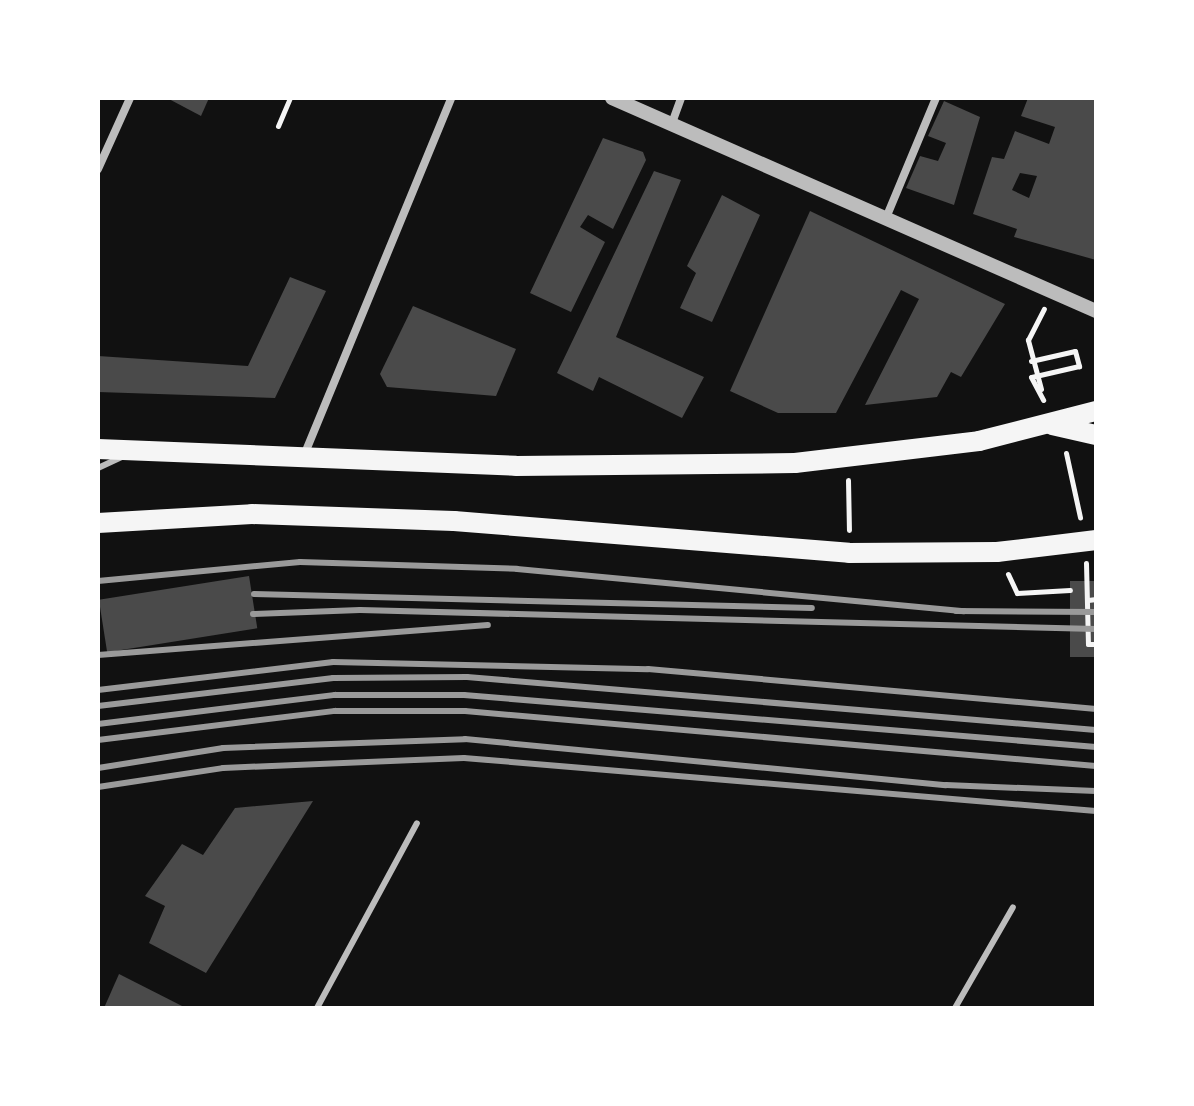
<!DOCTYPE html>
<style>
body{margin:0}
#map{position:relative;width:1194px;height:1106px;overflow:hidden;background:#111;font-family:Arial,sans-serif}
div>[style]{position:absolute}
.building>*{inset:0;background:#4a4a4a;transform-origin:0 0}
.path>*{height:5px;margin:-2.5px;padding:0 2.5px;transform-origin:2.5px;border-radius:2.5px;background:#f5f5f5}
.service>*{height:6px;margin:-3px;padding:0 3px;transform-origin:3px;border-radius:3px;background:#bcbcbc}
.minor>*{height:8px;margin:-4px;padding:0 4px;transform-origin:4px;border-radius:4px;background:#bcbcbc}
.tertiary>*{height:14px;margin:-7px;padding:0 7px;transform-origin:7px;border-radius:7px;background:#bcbcbc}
.primary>*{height:20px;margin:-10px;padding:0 10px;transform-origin:10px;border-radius:10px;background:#f5f5f5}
.rail>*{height:6px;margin:-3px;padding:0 3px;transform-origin:3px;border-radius:3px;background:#9a9a9a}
span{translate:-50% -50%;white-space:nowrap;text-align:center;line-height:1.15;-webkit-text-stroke:7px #fff;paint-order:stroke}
.frame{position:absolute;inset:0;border:100px solid #fff;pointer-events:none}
</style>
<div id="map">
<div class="building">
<i style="clip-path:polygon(167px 98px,209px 98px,201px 116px)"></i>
<i style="clip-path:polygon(evenodd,1028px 98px,1096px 98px,1096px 260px,1014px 237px,1017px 229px,973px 214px,992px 157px,1004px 159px,1015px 131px,1049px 144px,1055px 127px,1021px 116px,1028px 98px,1020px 173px,1037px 176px,1029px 198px,1012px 190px,1020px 173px)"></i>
<i style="clip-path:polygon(944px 101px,980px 117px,954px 205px,906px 188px,920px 156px,938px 161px,946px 143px,928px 136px)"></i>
<i style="clip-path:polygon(603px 138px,643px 152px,646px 160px,613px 229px,588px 215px,580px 227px,605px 242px,571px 312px,530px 293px)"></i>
<i style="clip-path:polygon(654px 171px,681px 180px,616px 337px,704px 377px,682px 418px,599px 377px,593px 391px,557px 373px)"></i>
<i style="clip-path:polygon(722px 195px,760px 215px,712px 322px,680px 308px,696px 273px,687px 266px)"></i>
<i style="clip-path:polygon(810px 211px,1005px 304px,961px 377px,951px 372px,937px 397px,865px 405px,919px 299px,901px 290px,836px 413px,778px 413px,730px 391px)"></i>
<i style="clip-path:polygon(290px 277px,326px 291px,275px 398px,98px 392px,98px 356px,248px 366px)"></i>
<i style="clip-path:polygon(413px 306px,516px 349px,496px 396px,387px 387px,380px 374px)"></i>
<i style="left:249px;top:576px;width:53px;height:152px;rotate:81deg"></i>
<i style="left:1096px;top:581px;width:76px;height:26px;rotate:90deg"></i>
<i style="clip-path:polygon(313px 801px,206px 973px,149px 943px,165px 906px,145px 896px,182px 844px,203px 855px,235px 808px)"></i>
<i style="clip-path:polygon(119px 974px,186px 1008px,104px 1008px)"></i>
</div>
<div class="path">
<i style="left:278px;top:126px;width:30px;rotate:-67deg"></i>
<i style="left:1031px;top:361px;width:45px;rotate:-12.8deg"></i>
<i style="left:1075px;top:351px;width:16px;rotate:75deg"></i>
<i style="left:1079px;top:366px;width:49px;rotate:167.1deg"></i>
<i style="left:1031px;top:377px;width:26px;rotate:62deg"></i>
<i style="left:1041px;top:389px;width:51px;rotate:-104.9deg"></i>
<i style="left:1028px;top:340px;width:35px;rotate:-63deg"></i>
<i style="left:1066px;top:453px;width:66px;rotate:77.7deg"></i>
<i style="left:848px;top:480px;width:50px;rotate:88.9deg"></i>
<i style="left:1086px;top:563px;width:81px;rotate:88.6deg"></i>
<i style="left:1088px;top:644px;width:8px"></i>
<i style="left:1008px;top:574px;width:21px;rotate:65deg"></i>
<i style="left:1017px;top:593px;width:53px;rotate:-3.2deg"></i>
<i style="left:1088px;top:600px;width:8px;rotate:-7deg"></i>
</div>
<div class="service">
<i style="left:98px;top:468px;width:29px;rotate:-25deg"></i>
<i style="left:317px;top:1008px;width:210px;rotate:-61.6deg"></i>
<i style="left:955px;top:1008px;width:116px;rotate:-60.1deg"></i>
</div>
<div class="minor">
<i style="left:672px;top:123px;width:27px;rotate:-70deg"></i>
<i style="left:98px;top:169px;width:78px;rotate:-65.7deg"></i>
<i style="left:886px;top:218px;width:130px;rotate:-67.4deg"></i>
<i style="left:305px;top:453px;width:384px;rotate:-67.6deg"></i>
</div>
<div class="tertiary">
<i style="left:612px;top:98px;width:529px;rotate:23.75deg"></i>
</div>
<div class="primary">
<i style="left:1052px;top:425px;width:45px;rotate:12.8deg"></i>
<i style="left:98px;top:449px;width:418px;rotate:2.3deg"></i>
<i style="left:516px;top:466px;width:279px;rotate:-0.6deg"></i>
<i style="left:795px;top:463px;width:185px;rotate:-6.8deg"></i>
<i style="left:979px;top:441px;width:121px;rotate:-14.4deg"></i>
<i style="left:98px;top:523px;width:154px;rotate:-3.3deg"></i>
<i style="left:252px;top:514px;width:202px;rotate:2deg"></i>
<i style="left:454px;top:521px;width:396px;rotate:4.6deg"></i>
<i style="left:849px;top:553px;width:148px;rotate:-0.4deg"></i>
<i style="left:997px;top:552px;width:100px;rotate:-6.9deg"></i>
</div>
<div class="rail">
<i style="left:98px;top:581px;width:203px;rotate:-5.4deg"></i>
<i style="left:300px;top:562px;width:217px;rotate:1.8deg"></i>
<i style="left:517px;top:569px;width:449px;rotate:5.4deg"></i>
<i style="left:254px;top:594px;width:558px;rotate:1.44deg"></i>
<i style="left:956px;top:611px;width:140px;rotate:0.4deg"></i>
<i style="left:253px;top:614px;width:107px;rotate:-2.1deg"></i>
<i style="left:360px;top:610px;width:736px;rotate:1.48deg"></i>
<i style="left:98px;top:655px;width:391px;rotate:-4.4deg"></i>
<i style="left:98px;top:690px;width:237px;rotate:-6.8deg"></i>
<i style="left:333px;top:662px;width:315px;rotate:1.3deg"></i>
<i style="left:648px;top:669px;width:450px;rotate:5.1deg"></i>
<i style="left:98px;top:706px;width:237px;rotate:-6.8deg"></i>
<i style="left:333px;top:678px;width:134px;rotate:-0.4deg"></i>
<i style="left:467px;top:677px;width:631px;rotate:4.82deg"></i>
<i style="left:98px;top:724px;width:239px;rotate:-7deg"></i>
<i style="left:335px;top:695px;width:129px"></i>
<i style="left:464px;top:695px;width:634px;rotate:4.7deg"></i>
<i style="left:98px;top:740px;width:239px;rotate:-7deg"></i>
<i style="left:335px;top:711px;width:130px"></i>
<i style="left:465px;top:711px;width:633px;rotate:4.98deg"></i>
<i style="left:98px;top:768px;width:127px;rotate:-9.1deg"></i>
<i style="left:223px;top:748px;width:242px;rotate:-2.1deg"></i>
<i style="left:465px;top:739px;width:483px;rotate:5.5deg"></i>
<i style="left:946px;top:785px;width:150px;rotate:2.3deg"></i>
<i style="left:98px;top:787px;width:126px;rotate:-8.6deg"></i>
<i style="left:223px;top:768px;width:241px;rotate:-2.4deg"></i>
<i style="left:464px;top:758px;width:634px;rotate:4.79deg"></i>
</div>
<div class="frame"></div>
</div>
